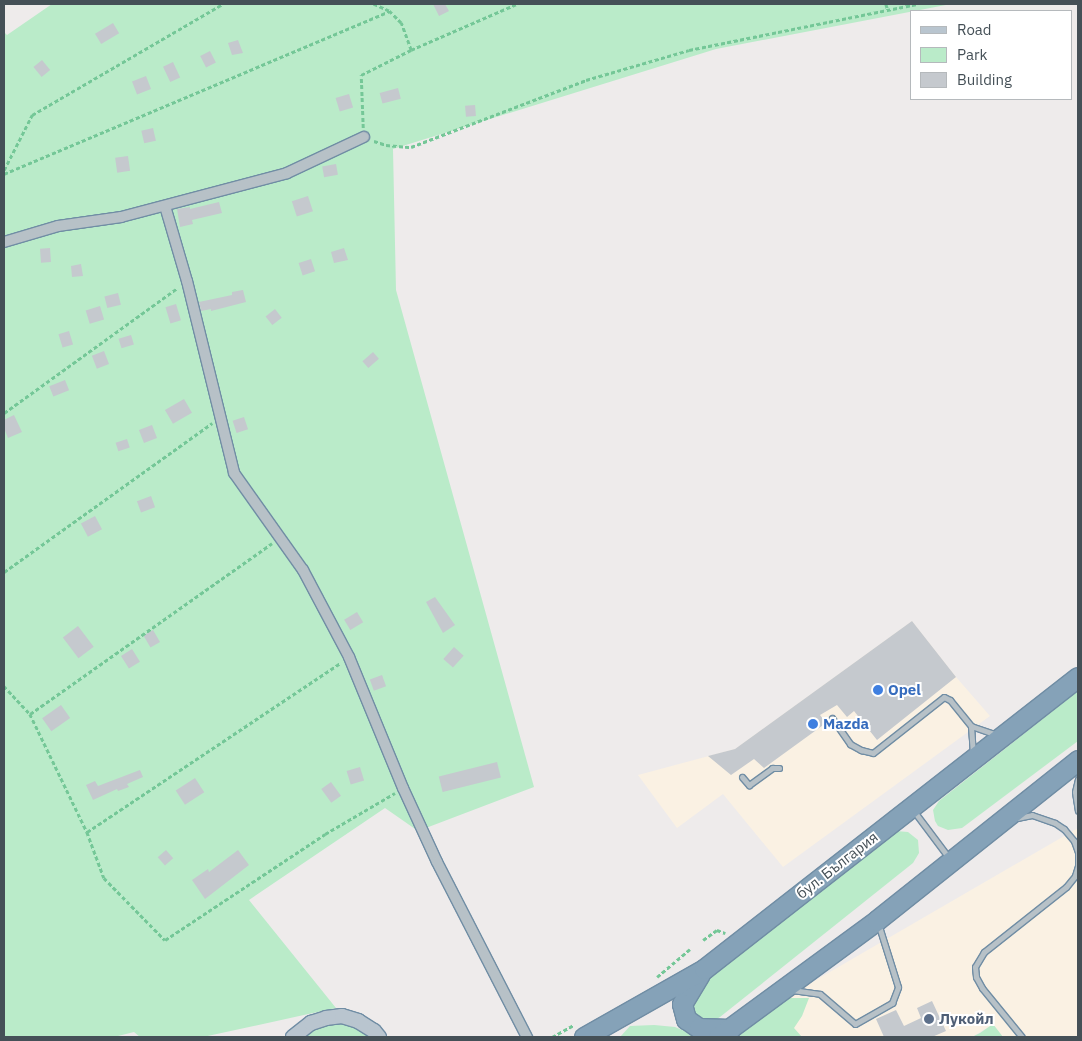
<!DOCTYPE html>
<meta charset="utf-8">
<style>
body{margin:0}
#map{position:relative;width:1082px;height:1041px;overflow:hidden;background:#eeebeb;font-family:"IBM Plex Sans",sans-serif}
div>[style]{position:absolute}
.commercial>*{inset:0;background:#faf1e3}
.green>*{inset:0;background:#baebc9}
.building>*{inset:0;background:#c5c9ce;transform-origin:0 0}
.path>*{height:2.5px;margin-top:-1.25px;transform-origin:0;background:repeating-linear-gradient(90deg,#74c797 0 4px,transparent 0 6.5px)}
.roads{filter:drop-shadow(1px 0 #708da4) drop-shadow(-1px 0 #708da4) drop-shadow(0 1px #708da4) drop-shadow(0 -1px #708da4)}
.lane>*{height:5px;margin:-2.5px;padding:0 2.5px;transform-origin:2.5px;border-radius:2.5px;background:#b7c1c7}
.street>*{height:10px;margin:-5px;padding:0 5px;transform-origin:5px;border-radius:5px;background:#b7c1c7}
.secondary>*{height:14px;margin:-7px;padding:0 7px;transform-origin:7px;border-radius:7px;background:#b9c5cf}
.highway>*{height:19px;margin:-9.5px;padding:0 9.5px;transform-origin:9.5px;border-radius:9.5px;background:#85a2b8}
.dots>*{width:14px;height:14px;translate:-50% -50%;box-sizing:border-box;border:2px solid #fff;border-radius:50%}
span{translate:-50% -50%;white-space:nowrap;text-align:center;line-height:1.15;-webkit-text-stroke:4px #fff;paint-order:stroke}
.shop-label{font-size:15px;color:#366cbe;font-weight:700}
.left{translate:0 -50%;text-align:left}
.street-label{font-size:15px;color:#455057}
.service-label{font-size:15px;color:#4e5e75;font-weight:700}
.frame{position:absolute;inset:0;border:5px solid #455057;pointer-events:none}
.legend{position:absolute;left:910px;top:10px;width:162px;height:90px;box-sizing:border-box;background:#fff;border:1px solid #b5b9bc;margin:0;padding:6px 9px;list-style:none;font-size:15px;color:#455057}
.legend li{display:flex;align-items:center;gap:10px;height:25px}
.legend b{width:25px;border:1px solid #b5b9bc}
</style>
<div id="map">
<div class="commercial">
<i style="clip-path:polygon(912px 621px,956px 677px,990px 716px,783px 867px,723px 794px,677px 828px,638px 775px,735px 749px)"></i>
<i style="clip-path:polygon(1078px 828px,1078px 1037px,1003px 1037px,993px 1024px,972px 1037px,802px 1037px,793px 1028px,802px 1016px,808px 998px,785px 998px)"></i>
</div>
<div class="green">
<i style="clip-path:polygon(52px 4px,951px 4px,716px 49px,393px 149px,396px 290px,534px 787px,418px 831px,385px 808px,249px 900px,336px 1008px,203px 1037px,140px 1037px,134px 1032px,114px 1037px,4px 1037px,4px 32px,7px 35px)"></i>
<i style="clip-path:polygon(1078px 691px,1078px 741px,962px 828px,948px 830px,938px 826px,935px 821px,933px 810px,939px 801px)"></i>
<i style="clip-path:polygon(896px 831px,908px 832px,918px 840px,919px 853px,913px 863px,720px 1017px,715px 1020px,703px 1021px,694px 1015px,690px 998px,696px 988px)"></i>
<i style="clip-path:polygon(785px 998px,809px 998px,802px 1016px,794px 1028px,802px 1037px,729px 1037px)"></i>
<i style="clip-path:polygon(337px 1023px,355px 1027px,372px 1037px,304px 1037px,320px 1025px)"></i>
<i style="clip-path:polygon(993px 1024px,1003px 1037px,972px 1037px,980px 1033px)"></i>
<i style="clip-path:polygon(654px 1025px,675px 1027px,694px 1035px,691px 1037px,620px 1037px,630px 1026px)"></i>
</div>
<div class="building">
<i style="clip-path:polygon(433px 4px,445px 4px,449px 11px,439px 16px)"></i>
<i style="left:113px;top:23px;width:12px;height:21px;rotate:59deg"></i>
<i style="clip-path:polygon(238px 40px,243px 53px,232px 55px,228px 43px)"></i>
<i style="left:210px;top:51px;width:13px;height:11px;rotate:63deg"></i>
<i style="left:42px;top:60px;width:13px;height:11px;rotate:51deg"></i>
<i style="left:173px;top:62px;width:17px;height:11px;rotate:65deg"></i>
<i style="left:146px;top:76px;width:14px;height:15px;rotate:69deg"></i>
<i style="left:398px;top:88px;width:11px;height:19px;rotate:75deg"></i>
<i style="left:349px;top:94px;width:14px;height:14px;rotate:73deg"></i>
<i style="left:475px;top:105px;width:11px;height:10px;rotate:85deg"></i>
<i style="left:153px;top:128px;width:13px;height:12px;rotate:77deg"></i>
<i style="left:128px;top:156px;width:15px;height:13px;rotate:82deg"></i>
<i style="left:336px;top:164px;width:11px;height:14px;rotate:80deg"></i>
<i style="left:308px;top:196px;width:16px;height:17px;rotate:72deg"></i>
<i style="clip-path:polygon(219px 202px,222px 213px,192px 220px,193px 224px,180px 227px,177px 209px,190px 207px,190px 209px)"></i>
<i style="left:50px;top:248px;width:14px;height:10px;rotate:86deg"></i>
<i style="clip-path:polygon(344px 248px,348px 260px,334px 263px,331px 252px)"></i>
<i style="left:311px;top:259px;width:13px;height:13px;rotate:72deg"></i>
<i style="clip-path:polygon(81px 264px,83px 276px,72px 277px,71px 266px)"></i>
<i style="clip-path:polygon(243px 290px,246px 302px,211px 311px,211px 309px,201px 311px,199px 302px,232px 295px,232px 292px)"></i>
<i style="left:118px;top:293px;width:12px;height:14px;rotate:76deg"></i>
<i style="left:176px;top:304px;width:17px;height:11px;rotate:73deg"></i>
<i style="left:100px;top:306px;width:14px;height:15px;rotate:73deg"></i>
<i style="left:275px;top:309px;width:11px;height:12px;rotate:52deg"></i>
<i style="left:69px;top:331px;width:14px;height:11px;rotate:73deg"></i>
<i style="left:131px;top:335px;width:10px;height:13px;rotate:73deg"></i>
<i style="left:104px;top:351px;width:14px;height:13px;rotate:69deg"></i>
<i style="left:373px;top:352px;width:9px;height:14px;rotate:49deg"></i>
<i style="left:65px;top:380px;width:11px;height:17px;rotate:68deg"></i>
<i style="left:184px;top:399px;width:16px;height:22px;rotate:60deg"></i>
<i style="clip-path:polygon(14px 415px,22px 432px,8px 438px,4px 428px,4px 420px)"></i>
<i style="left:244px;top:417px;width:13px;height:12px;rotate:72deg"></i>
<i style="left:152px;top:425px;width:14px;height:14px;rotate:69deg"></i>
<i style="left:127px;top:439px;width:9px;height:12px;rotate:72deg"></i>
<i style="left:151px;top:496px;width:12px;height:15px;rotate:70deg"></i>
<i style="left:95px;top:516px;width:15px;height:16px;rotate:62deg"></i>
<i style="clip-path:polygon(435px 597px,455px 625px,443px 633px,426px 602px)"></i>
<i style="left:357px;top:612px;width:12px;height:15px;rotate:59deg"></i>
<i style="clip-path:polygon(912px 621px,956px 677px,877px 740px,854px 711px,847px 717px,837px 705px,820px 715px,826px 723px,764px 768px,754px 759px,731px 775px,708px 756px,735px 749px)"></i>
<i style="left:78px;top:626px;width:26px;height:19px;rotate:53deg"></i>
<i style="left:153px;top:630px;width:14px;height:11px;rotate:60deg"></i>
<i style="left:454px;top:647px;width:13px;height:16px;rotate:42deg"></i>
<i style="left:132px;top:649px;width:15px;height:13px;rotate:58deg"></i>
<i style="left:382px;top:675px;width:12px;height:13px;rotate:70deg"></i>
<i style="left:61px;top:705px;width:16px;height:23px;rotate:55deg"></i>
<i style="left:497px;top:762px;width:16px;height:60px;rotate:76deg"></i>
<i style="left:360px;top:767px;width:14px;height:14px;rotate:73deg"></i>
<i style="clip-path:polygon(140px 770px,143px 777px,127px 784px,129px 787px,118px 791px,117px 789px,93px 800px,86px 785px,95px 781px,98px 786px)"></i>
<i style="left:195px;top:778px;width:17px;height:23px;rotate:57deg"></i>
<i style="left:331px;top:782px;width:17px;height:12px;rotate:54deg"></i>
<i style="left:166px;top:850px;width:11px;height:11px;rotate:49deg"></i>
<i style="clip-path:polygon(238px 850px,249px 865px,205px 899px,192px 880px,208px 869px,209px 872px)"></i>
<i style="clip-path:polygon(932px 1001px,946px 1031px,932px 1037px,884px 1037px,876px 1019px,896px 1010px,904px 1026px,921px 1018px,917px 1008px)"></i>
</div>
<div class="path">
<i style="left:886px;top:4px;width:6px;rotate:72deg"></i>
<i style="left:411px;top:50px;width:116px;rotate:-23.5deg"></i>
<i style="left:363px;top:128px;width:53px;rotate:-92.2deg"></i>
<i style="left:361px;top:75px;width:56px;rotate:-26.6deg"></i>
<i style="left:411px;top:50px;width:29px;rotate:-110deg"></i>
<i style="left:401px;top:23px;width:17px;rotate:-135deg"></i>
<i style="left:389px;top:11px;width:17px;rotate:-156deg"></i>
<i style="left:374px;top:141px;width:13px;rotate:18deg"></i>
<i style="left:386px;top:145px;width:25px;rotate:5deg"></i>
<i style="left:411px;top:147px;width:187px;rotate:-20.9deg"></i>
<i style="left:586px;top:80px;width:107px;rotate:-16.2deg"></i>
<i style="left:689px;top:50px;width:234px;rotate:-11.4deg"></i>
<i style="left:4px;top:170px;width:62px;rotate:-63deg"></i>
<i style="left:32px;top:115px;width:221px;rotate:-30.2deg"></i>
<i style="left:4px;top:174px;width:418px;rotate:-22.9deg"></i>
<i style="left:4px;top:413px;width:213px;rotate:-35.8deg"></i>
<i style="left:4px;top:572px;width:256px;rotate:-35.6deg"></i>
<i style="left:4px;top:686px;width:38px;rotate:47deg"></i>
<i style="left:30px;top:714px;width:131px;rotate:64.2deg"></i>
<i style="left:87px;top:832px;width:49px;rotate:69.7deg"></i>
<i style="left:104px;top:878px;width:87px;rotate:45.5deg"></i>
<i style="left:165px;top:940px;width:192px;rotate:-33.5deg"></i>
<i style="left:325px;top:834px;width:81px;rotate:-30.4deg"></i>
<i style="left:30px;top:714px;width:296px;rotate:-35.2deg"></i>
<i style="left:87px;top:832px;width:304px;rotate:-33.7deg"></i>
<i style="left:703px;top:940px;width:17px;rotate:-36deg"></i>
<i style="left:717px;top:930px;width:9px;rotate:21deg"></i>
<i style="left:657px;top:977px;width:43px;rotate:-40.3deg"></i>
<i style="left:552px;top:1037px;width:25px;rotate:-29deg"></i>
</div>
<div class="roads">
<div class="lane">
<i style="left:832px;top:718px;width:32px;rotate:55deg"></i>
<i style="left:850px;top:744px;width:13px;rotate:29deg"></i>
<i style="left:861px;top:750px;width:12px;rotate:14deg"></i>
<i style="left:873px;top:753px;width:90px;rotate:-38.3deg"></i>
<i style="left:944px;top:697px;width:7px;rotate:27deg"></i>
<i style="left:950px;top:700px;width:33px;rotate:51deg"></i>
<i style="left:971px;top:726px;width:28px;rotate:19deg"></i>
<i style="left:971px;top:726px;width:27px;rotate:86deg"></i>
<i style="left:742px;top:777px;width:11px;rotate:49deg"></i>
<i style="left:749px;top:785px;width:29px;rotate:-36deg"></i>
<i style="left:772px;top:768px;width:7px"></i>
<i style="left:1078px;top:779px;width:13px;rotate:103deg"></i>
<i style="left:1075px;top:792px;width:19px;rotate:81deg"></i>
<i style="left:913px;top:810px;width:60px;rotate:53.1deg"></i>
<i style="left:1017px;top:818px;width:15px;rotate:-11deg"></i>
<i style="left:1032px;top:815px;width:24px;rotate:19deg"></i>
<i style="left:1055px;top:823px;width:11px;rotate:34deg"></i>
<i style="left:1064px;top:829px;width:16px;rotate:50deg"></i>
<i style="left:1074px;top:841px;width:12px;rotate:70deg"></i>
<i style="left:1078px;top:852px;width:14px;rotate:90deg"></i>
<i style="left:1078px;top:866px;width:10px;rotate:107deg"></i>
<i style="left:1075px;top:876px;width:14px;rotate:129deg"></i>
<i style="left:1066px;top:887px;width:105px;rotate:141.6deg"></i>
<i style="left:984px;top:952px;width:17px;rotate:121deg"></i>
<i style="left:975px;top:967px;width:10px;rotate:84deg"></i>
<i style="left:976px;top:977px;width:13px;rotate:61deg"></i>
<i style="left:982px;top:988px;width:63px;rotate:50.8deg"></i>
<i style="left:792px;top:990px;width:28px;rotate:8deg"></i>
<i style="left:820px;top:994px;width:46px;rotate:40.6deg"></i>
<i style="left:855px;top:1024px;width:43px;rotate:-29.6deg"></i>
<i style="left:892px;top:1003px;width:17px;rotate:-69deg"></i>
<i style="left:898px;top:987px;width:67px;rotate:-107.4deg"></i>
</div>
<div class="street">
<i style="left:165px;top:206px;width:78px;rotate:73.7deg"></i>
<i style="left:187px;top:281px;width:198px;rotate:76.2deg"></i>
<i style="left:234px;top:473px;width:119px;rotate:54.6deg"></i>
<i style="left:303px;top:570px;width:98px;rotate:62.1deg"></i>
<i style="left:349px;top:657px;width:142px;rotate:67.6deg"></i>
<i style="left:403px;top:788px;width:81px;rotate:65.3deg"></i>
<i style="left:437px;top:862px;width:197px;rotate:62.8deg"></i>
<i style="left:4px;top:242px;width:56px;rotate:-16.5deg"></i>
<i style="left:58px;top:226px;width:64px;rotate:-8.1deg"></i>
<i style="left:121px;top:217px;width:172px;rotate:-14.8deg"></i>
<i style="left:287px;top:173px;width:85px;rotate:-25.1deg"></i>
</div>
<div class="secondary">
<i style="left:293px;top:1037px;width:23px;rotate:-38deg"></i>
<i style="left:311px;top:1023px;width:16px;rotate:-18deg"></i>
<i style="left:326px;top:1018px;width:16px;rotate:-7deg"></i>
<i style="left:342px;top:1016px;width:17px;rotate:17deg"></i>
<i style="left:358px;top:1021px;width:19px;rotate:32deg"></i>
<i style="left:374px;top:1031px;width:8px;rotate:50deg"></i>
</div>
<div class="highway">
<i style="left:700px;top:974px;width:35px;rotate:121deg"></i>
<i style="left:682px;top:1004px;width:16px;rotate:75deg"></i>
<i style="left:686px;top:1019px;width:16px;rotate:35deg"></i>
<i style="left:699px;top:1028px;width:31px;rotate:2deg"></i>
<i style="left:584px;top:1037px;width:138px;rotate:-29.5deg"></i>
<i style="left:704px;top:969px;width:474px;rotate:-38deg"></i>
<i style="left:718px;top:1037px;width:197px;rotate:-36.3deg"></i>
<i style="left:877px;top:920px;width:257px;rotate:-38.5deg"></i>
</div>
</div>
<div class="dots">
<i style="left:878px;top:690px;background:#3f7fe0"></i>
<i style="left:813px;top:724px;background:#3f7fe0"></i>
<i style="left:929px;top:1019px;background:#5c6f8a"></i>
</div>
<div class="shop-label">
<span class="left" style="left:888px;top:690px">Opel</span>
<span class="left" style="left:823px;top:724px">Mazda</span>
</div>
<div class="street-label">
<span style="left:837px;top:865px;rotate:-38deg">бул. България</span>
</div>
<div class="service-label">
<span class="left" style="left:939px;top:1019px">Лукойл</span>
</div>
<div class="frame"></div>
<ul class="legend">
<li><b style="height:6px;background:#b9c5cf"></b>Road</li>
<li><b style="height:14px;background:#baebc9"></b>Park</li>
<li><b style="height:14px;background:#c5c9ce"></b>Building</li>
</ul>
</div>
